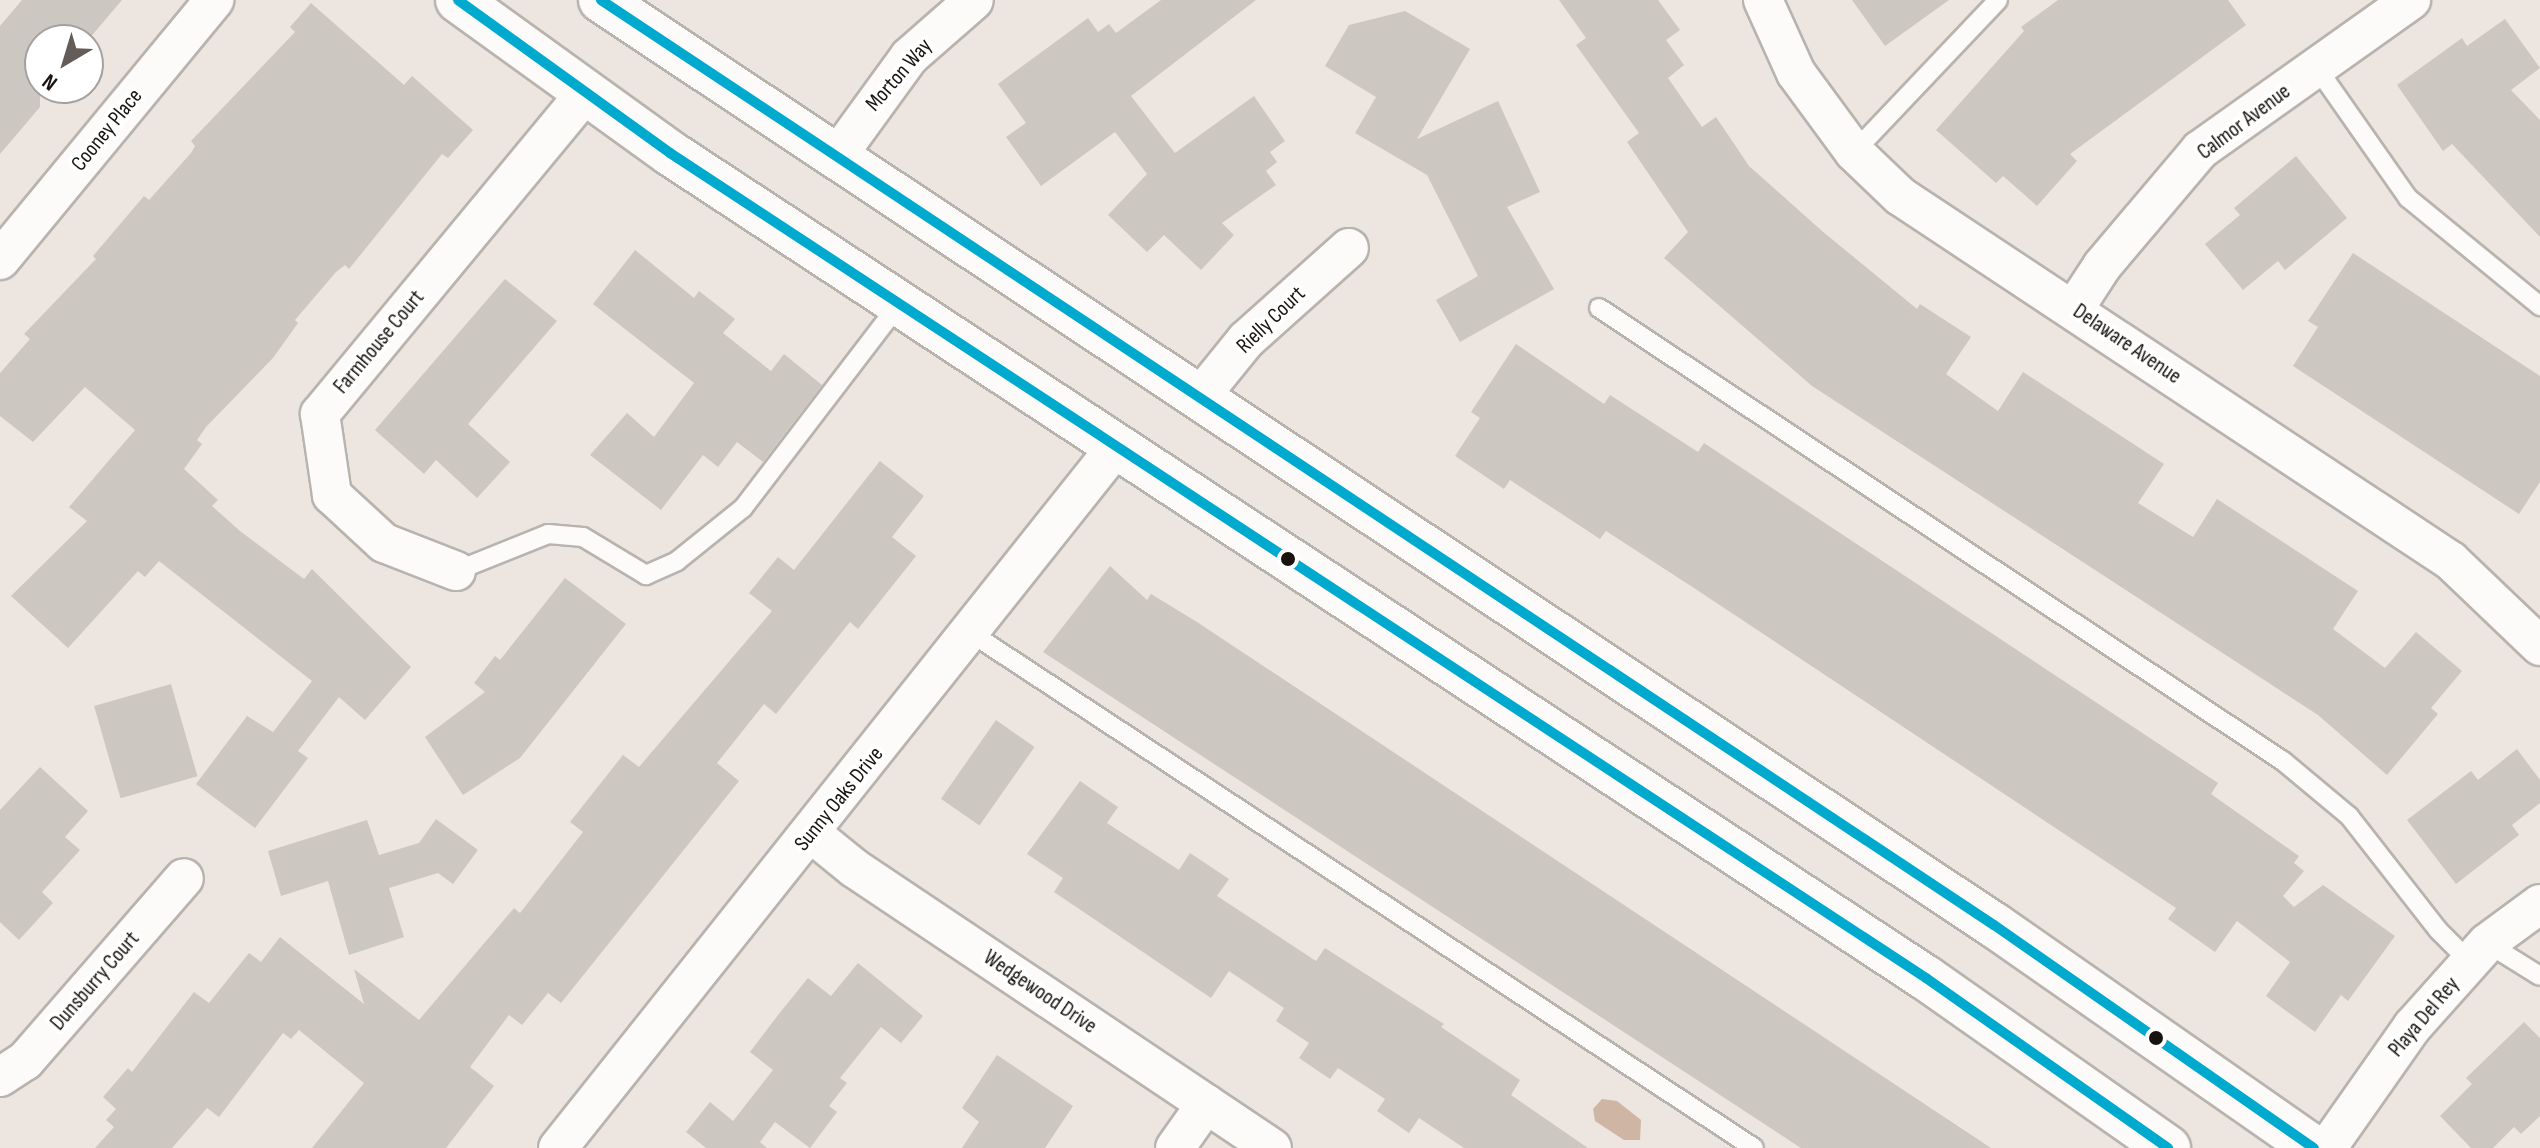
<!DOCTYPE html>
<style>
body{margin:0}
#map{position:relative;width:2540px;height:1148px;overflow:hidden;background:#ede5df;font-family:"Sofia Sans Condensed",sans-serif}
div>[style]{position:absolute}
.water>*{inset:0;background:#cfb5a4}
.building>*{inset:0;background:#cdc7c2;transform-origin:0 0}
.roads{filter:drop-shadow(2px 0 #b9b3ae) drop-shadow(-2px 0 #b9b3ae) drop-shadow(0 2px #b9b3ae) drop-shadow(0 -2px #b9b3ae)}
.lane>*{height:18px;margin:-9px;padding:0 9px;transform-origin:9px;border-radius:9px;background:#fcfbfa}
.street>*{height:38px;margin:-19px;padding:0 19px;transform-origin:19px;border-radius:19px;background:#fcfbfa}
.secondary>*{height:44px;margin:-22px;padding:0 22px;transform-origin:22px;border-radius:22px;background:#fcfbfa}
.bus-1>*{height:10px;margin:-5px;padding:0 5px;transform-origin:5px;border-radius:5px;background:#00a9ce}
.dots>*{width:22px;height:22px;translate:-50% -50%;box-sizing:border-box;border:4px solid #fff;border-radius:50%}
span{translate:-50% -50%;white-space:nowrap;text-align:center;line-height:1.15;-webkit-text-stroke:8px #fff;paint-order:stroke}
.street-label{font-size:22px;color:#18130f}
.north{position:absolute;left:24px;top:24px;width:80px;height:80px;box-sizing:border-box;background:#fff;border:2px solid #a3a19f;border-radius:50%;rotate:218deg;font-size:22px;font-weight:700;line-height:32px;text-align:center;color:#18130f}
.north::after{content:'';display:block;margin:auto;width:28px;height:36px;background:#635c58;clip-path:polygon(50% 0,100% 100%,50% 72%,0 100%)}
</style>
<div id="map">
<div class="water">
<i style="clip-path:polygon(1602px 1099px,1617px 1101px,1641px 1120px,1640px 1140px,1624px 1140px,1595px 1121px,1593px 1109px)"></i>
</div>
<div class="building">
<i style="clip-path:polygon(22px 0,122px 0,88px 40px,40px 40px,40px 107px,0 154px,0 26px)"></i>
<i style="clip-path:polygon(1161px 0,1256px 0,1131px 96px,1175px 153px,1254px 96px,1285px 141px,1270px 152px,1277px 162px,1266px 171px,1276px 185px,1222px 223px,1234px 235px,1201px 270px,1164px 235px,1147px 252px,1108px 215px,1147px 174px,1115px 132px,1041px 186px,1006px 137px,1026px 123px,998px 84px,1088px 18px,1098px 32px,1109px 24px,1116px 33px)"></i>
<i style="clip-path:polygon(1559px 0,1658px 0,1680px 30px,1666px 40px,1684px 65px,1668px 78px,1702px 127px,1716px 117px,1749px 166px,1822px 231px,1917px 309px,1920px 304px,1971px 337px,1946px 374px,1998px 411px,2023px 372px,2164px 464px,2138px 503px,2193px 537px,2217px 499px,2358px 591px,2333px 629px,2385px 668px,2416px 632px,2462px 671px,2431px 708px,2438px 714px,2387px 775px,2318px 715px,1812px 386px,1664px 258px,1688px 232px,1627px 142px,1639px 133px,1576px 45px,1586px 38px)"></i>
<i style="clip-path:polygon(1852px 0,1949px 0,1885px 46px)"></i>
<i style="clip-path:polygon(2058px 0,2228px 0,2246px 25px,2070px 154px,2077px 161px,2037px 206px,2003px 176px,1996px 183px,1936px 130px,2024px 31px,2021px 27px)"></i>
<i style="clip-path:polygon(311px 3px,404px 85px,412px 76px,473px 130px,448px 158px,442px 154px,349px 269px,345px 265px,336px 272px,295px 320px,298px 323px,273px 358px,206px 427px,197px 440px,202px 444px,184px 469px,218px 500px,212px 506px,240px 531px,304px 579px,312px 569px,411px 667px,365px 720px,339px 697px,298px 751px,308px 758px,255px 828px,196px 784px,247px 716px,273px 732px,312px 681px,159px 561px,145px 577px,138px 571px,68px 648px,11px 596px,87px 521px,69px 507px,135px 430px,85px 387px,33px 442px,0 416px,0 373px,30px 339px,24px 334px,96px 259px,93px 256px,144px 196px,149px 200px,191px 153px,195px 146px,191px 141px,295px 32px,290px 27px)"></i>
<i style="clip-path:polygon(1405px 11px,1470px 49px,1417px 139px,1498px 101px,1540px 192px,1507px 207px,1554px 289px,1460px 342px,1436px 300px,1478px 276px,1427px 175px,1355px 133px,1376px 97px,1325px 66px,1349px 25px)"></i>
<i style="clip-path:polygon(2505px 19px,2540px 68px,2511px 90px,2540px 120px,2540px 237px,2452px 144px,2443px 151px,2397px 85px,2462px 38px,2467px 46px)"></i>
<i style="clip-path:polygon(2296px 156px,2347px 218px,2285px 270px,2278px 261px,2243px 290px,2205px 244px,2240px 215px,2234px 208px)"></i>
<i style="clip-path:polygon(635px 250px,694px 298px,699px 291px,735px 319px,723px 333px,771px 371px,784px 354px,822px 385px,763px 462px,737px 442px,718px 467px,703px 455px,661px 510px,590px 455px,627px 413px,654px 437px,694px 383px,593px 304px)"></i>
<i style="clip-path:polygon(2353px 253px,2540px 376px,2540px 482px,2519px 514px,2293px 366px,2318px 327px,2308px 321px)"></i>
<i style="clip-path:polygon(505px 279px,557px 321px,468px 424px,510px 462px,477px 498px,436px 460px,424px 474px,375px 430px)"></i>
<i style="clip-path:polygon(1516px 344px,1604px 404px,1610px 395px,1698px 452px,1704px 443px,2218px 783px,2211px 794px,2299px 856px,2294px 863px,2304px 871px,2283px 896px,2294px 907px,2323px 885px,2395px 936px,2348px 1001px,2341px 995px,2315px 1032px,2266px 996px,2290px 962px,2237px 921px,2215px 952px,2168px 919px,2176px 908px,1694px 588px,1606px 531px,1600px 539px,1510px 480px,1504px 489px,1455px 456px,1480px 418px,1471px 412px)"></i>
<i style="clip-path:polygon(880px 461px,924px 496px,892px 537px,916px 556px,858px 629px,850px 622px,776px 714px,764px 704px,717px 763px,739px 781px,561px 1003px,548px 993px,522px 1025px,509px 1015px,470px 1067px,494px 1086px,446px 1148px,312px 1148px,364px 1083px,299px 1030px,291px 1039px,283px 1033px,219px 1117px,207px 1108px,172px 1148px,95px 1148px,114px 1127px,106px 1120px,116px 1109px,103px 1097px,128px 1068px,132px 1072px,194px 992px,209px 1003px,249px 953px,261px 962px,280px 937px,364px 1004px,354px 969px,419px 1020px,514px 908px,520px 913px,583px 832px,570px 822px,623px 755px,639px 767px,772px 611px,749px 593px,778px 557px,794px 570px)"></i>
<i style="clip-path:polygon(1110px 566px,1147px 600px,1151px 594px,1197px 622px,1991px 1148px,1801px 1148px,1043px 652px)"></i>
<i style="clip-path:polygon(565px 578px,626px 624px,520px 758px,463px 795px,425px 737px,485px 692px,474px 683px,495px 656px,500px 660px)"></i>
<i style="left:171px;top:684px;width:96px;height:80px;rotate:74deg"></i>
<i style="left:996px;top:720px;width:47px;height:96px;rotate:35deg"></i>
<i style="clip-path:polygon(2517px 749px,2540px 780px,2540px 803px,2512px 825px,2519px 835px,2456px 884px,2407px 820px,2471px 771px,2478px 780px)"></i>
<i style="clip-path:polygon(40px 767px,88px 811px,65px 837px,80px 850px,42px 892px,53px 903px,19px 940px,0 922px,0 810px)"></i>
<i style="clip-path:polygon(1080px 781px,1118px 807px,1107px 823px,1179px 870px,1190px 853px,1229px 879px,1217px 896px,1316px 961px,1325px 948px,1444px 1024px,1441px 1027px,1520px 1080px,1511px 1095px,1588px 1148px,1464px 1148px,1419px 1118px,1409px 1133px,1377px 1111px,1385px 1099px,1338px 1068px,1330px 1079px,1299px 1058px,1309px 1043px,1276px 1021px,1284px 1008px,1229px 971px,1211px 998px,1054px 892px,1063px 878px,1027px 854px)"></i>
<i style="clip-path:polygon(436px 819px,478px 850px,453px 884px,438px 873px,389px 888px,404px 937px,349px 955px,328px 881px,281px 896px,268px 851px,367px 820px,379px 855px,419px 843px)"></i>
<i style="clip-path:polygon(858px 963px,923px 1016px,901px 1043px,881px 1027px,840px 1078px,847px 1083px,829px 1106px,837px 1112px,810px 1148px,775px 1122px,760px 1142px,767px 1148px,706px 1148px,686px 1132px,710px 1102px,733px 1121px,773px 1070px,750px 1052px,778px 1015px,808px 978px,831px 996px)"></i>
<i style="clip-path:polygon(2524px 1022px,2540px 1038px,2540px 1116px,2521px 1134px,2514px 1127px,2493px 1148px,2471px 1148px,2440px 1116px,2472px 1084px,2466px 1078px)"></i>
<i style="clip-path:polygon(997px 1055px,1073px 1106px,1045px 1148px,962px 1148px,979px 1122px,962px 1108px)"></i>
</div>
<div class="roads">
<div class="lane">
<i style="left:2317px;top:68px;width:159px;rotate:55deg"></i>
<i style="left:2408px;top:198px;width:171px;rotate:39.3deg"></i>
<i style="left:1854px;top:152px;width:209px;rotate:-46.5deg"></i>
<i style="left:1599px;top:308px;width:820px;rotate:33.52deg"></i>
<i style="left:2283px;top:761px;width:86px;rotate:39.8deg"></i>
<i style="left:2349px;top:816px;width:145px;rotate:52deg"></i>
<i style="left:2438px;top:930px;width:45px;rotate:45deg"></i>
<i style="left:456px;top:571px;width:99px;rotate:-21.9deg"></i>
<i style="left:548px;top:534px;width:35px;rotate:5deg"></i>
<i style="left:583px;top:537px;width:74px;rotate:31.1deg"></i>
<i style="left:646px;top:575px;width:34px;rotate:-24deg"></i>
<i style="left:677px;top:561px;width:85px;rotate:-38.8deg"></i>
<i style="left:743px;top:508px;width:257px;rotate:-52.6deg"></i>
<i style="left:971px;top:633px;width:937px;rotate:33.33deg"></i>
<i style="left:2487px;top:943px;width:62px;rotate:31.9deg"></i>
</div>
<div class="street">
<i style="left:1763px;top:0;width:80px;rotate:65.7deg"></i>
<i style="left:1796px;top:73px;width:98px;rotate:53.7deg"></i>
<i style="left:1854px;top:152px;width:64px;rotate:43.7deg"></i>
<i style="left:1900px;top:196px;width:661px;rotate:33.52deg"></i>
<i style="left:2451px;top:561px;width:123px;rotate:43.7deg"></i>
<i style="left:835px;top:159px;width:126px;rotate:-54deg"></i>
<i style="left:909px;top:57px;width:86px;rotate:-41.2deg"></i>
<i style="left:0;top:260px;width:337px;rotate:-50.5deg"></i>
<i style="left:2074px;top:309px;width:51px;rotate:-56.9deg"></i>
<i style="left:2102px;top:266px;width:152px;rotate:-49.8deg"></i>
<i style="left:2200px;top:150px;width:259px;rotate:-35.4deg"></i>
<i style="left:1199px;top:398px;width:75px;rotate:-51deg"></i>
<i style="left:1246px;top:340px;width:138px;rotate:-41.8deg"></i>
<i style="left:456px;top:571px;width:77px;rotate:-158.7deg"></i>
<i style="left:384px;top:543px;width:71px;rotate:-137.3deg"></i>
<i style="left:332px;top:495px;width:82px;rotate:-98.4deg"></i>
<i style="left:320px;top:414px;width:415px;rotate:-50.4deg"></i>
<i style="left:811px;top:833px;width:55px;rotate:39.1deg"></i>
<i style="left:854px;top:868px;width:503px;rotate:33.82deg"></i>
<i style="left:0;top:1077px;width:30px;rotate:-33deg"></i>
<i style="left:25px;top:1061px;width:242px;rotate:-49deg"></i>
<i style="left:558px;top:1148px;width:896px;rotate:-51.48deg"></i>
<i style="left:1175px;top:1148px;width:54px;rotate:-54.8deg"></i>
<i style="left:2327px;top:1148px;width:148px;rotate:-54.9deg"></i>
<i style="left:2412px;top:1027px;width:113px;rotate:-48.2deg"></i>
<i style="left:2487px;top:943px;width:66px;rotate:-36.3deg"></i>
</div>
<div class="secondary">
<i style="left:458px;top:0;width:261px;rotate:35.8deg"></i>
<i style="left:670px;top:153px;width:1503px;rotate:33.3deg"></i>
<i style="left:1926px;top:978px;width:296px;rotate:35.1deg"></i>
<i style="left:601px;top:0;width:1672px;rotate:33.59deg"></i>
<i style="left:1994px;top:925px;width:390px;rotate:34.9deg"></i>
</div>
</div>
<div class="bus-1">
<i style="left:458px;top:0;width:261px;rotate:35.8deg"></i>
<i style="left:670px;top:153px;width:1503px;rotate:33.3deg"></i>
<i style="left:1926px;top:978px;width:296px;rotate:35.1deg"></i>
<i style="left:601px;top:0;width:1672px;rotate:33.59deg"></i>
<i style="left:1994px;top:925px;width:390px;rotate:34.9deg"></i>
</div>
<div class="dots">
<i style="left:1288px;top:559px;background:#18130f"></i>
<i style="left:2156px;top:1038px;background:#18130f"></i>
</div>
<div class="street-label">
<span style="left:899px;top:75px;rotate:-49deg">Morton Way</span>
<span style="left:2244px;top:122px;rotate:-37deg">Calmor Avenue</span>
<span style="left:107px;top:130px;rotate:-51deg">Cooney Place</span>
<span style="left:1271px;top:320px;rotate:-44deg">Rielly Court</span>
<span style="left:379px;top:342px;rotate:-50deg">Farmhouse Court</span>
<span style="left:2127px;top:344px;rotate:34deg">Delaware Avenue</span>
<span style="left:839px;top:799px;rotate:-51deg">Sunny Oaks Drive</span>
<span style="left:95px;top:981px;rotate:-49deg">Dunsburry Court</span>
<span style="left:1040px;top:992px;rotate:34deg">Wedgewood Drive</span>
<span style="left:2424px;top:1017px;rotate:-50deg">Playa Del Rey</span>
</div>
<div class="north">N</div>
</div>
